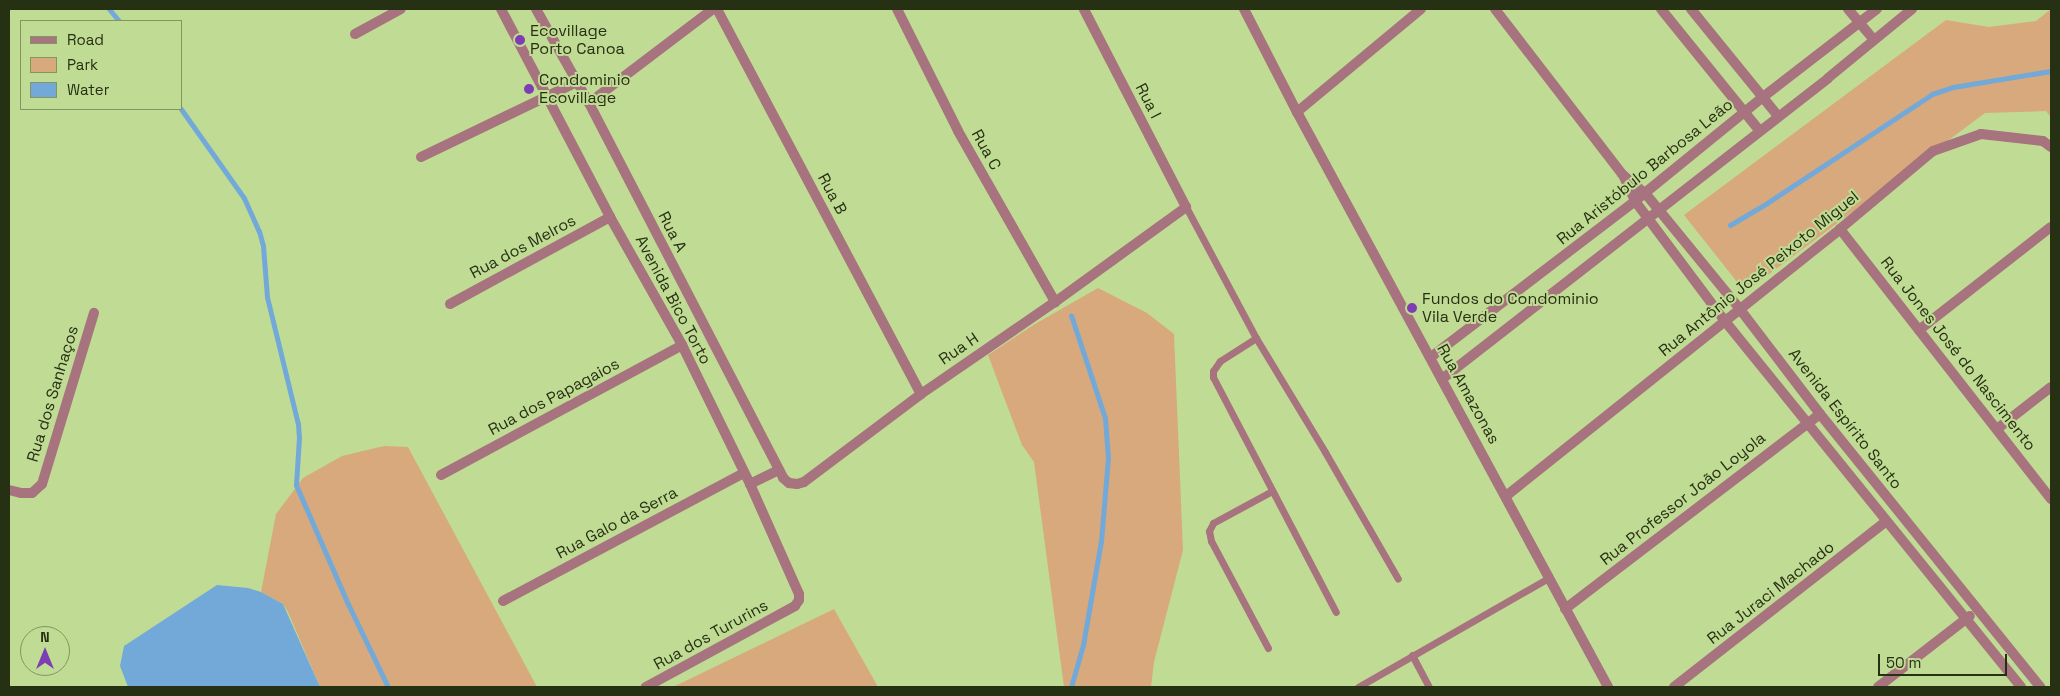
<!DOCTYPE html>
<meta charset="utf-8">
<style>
body{margin:0}
#map{position:relative;width:2060px;height:696px;overflow:hidden;background:#c0db94;font-family:"Space Grotesk",sans-serif}
div>[style]{position:absolute}
.green>*{inset:0;background:#d7a97d}
.water>*{inset:0;background:#72a9d9}
.stream>*{height:5px;margin:-2.5px;padding:0 2.5px;transform-origin:2.5px;border-radius:2.5px;background:#72a9d9}
.lane>*{height:7px;margin:-3.5px;padding:0 3.5px;transform-origin:3.5px;border-radius:3.5px;background:#a7737e}
.street>*{height:10px;margin:-5px;padding:0 5px;transform-origin:5px;border-radius:5px;background:#a7737e}
.dots>*{width:14px;height:14px;translate:-50% -50%;box-sizing:border-box;border:2px solid #c0db94;border-radius:50%}
span{translate:-50% -50%;white-space:nowrap;text-align:center;line-height:1.15;-webkit-text-stroke:4px #c0db94;paint-order:stroke}
.poi-label{font-size:16px;color:#263013}
.left{translate:0 -50%;text-align:left}
.street-label{font-size:16px;color:#263013}
.frame{position:absolute;inset:0;border:10px solid #263013;pointer-events:none}
.legend{position:absolute;left:20px;top:20px;width:162px;height:90px;box-sizing:border-box;background:#c0db94;border:1px solid #829760;margin:0;padding:6px 9px;list-style:none;font-size:15px;color:#263013}
.legend li{display:flex;align-items:center;gap:10px;height:25px}
.legend b{width:25px;border:1px solid #829760}
.north{position:absolute;left:20px;top:626px;width:50px;height:50px;box-sizing:border-box;background:#c0db94;border:1px solid #829760;border-radius:50%;rotate:0deg;font-size:14px;font-weight:700;line-height:20px;text-align:center;color:#263013}
.north::after{content:'';display:block;margin:auto;width:18px;height:22px;background:#7d3eb3;clip-path:polygon(50% 0,100% 100%,50% 72%,0 100%)}
.scale{position:absolute;left:1878px;top:654px;width:129px;height:22px;box-sizing:border-box;border:2px solid #263013;border-top:0;padding-left:6px;font-size:15px;line-height:18px;white-space:nowrap;color:#263013;-webkit-text-stroke:4px #c0db94;paint-order:stroke}
</style>
<div id="map">
<div class="green">
<i style="clip-path:polygon(2051px 9px,2051px 117px,2046px 111px,1985px 113px,1745px 292px,1684px 215px,1946px 20px,1989px 27px,2036px 21px)"></i>
<i style="clip-path:polygon(1098px 288px,1147px 313px,1174px 334px,1183px 550px,1154px 662px,1151px 687px,1064px 687px,1034px 462px,1022px 445px,988px 355px,1035px 324px)"></i>
<i style="clip-path:polygon(384px 446px,408px 447px,537px 687px,320px 687px,288px 612px,283px 604px,261px 592px,276px 514px,303px 478px,342px 456px)"></i>
<i style="clip-path:polygon(834px 609px,878px 687px,673px 687px)"></i>
</div>
<div class="water">
<i style="clip-path:polygon(217px 585px,248px 588px,261px 592px,283px 604px,320px 687px,128px 687px,120px 666px,124px 646px)"></i>
</div>
<div class="stream">
<i style="left:109px;top:9px;width:16px;rotate:50deg"></i>
<i style="left:181px;top:109px;width:109px;rotate:54.7deg"></i>
<i style="left:244px;top:198px;width:36px;rotate:66deg"></i>
<i style="left:259px;top:231px;width:16px;rotate:75deg"></i>
<i style="left:263px;top:246px;width:51px;rotate:85.5deg"></i>
<i style="left:267px;top:297px;width:131px;rotate:76.3deg"></i>
<i style="left:298px;top:424px;width:13px;rotate:86deg"></i>
<i style="left:299px;top:437px;width:48px;rotate:93.6deg"></i>
<i style="left:296px;top:485px;width:130px;rotate:66.4deg"></i>
<i style="left:348px;top:604px;width:92px;rotate:64.3deg"></i>
<i style="left:1730px;top:225px;width:43px;rotate:-30.7deg"></i>
<i style="left:1767px;top:203px;width:198px;rotate:-33.4deg"></i>
<i style="left:1932px;top:94px;width:22px;rotate:-18deg"></i>
<i style="left:1953px;top:87px;width:99px;rotate:-9.3deg"></i>
<i style="left:1071px;top:687px;width:44px;rotate:-74.1deg"></i>
<i style="left:1083px;top:645px;width:106px;rotate:-80.2deg"></i>
<i style="left:1101px;top:541px;width:83px;rotate:-85.2deg"></i>
<i style="left:1108px;top:458px;width:40px;rotate:-94.3deg"></i>
<i style="left:1105px;top:418px;width:108px;rotate:-108.3deg"></i>
</div>
<div class="lane">
<i style="left:1186px;top:207px;width:149px;rotate:61.9deg"></i>
<i style="left:1256px;top:338px;width:133px;rotate:58.8deg"></i>
<i style="left:1325px;top:452px;width:146px;rotate:60.1deg"></i>
<i style="left:1256px;top:338px;width:43px;rotate:147.4deg"></i>
<i style="left:1220px;top:361px;width:12px;rotate:125deg"></i>
<i style="left:1213px;top:371px;width:6px;rotate:90deg"></i>
<i style="left:1213px;top:377px;width:265px;rotate:62.4deg"></i>
<i style="left:1268px;top:648px;width:121px;rotate:-118deg"></i>
<i style="left:1211px;top:541px;width:10px;rotate:-101deg"></i>
<i style="left:1209px;top:531px;width:9px;rotate:-63deg"></i>
<i style="left:1213px;top:523px;width:67px;rotate:-28.5deg"></i>
<i style="left:1412px;top:655px;width:36px;rotate:62deg"></i>
<i style="left:1358px;top:687px;width:219px;rotate:-29.8deg"></i>
</div>
<div class="street">
<i style="left:501px;top:9px;width:235px;rotate:62.3deg"></i>
<i style="left:610px;top:217px;width:147px;rotate:60.6deg"></i>
<i style="left:682px;top:345px;width:155px;rotate:63.9deg"></i>
<i style="left:750px;top:484px;width:120px;rotate:66deg"></i>
<i style="left:799px;top:594px;width:6px;rotate:90deg"></i>
<i style="left:799px;top:600px;width:7px;rotate:124deg"></i>
<i style="left:795px;top:606px;width:170px;rotate:151.5deg"></i>
<i style="left:536px;top:9px;width:108px;rotate:60.6deg"></i>
<i style="left:589px;top:103px;width:422px;rotate:62.6deg"></i>
<i style="left:783px;top:478px;width:8px;rotate:40deg"></i>
<i style="left:789px;top:483px;width:8px;rotate:7deg"></i>
<i style="left:797px;top:484px;width:7px;rotate:-16deg"></i>
<i style="left:804px;top:482px;width:146px;rotate:-36.9deg"></i>
<i style="left:921px;top:394px;width:163px;rotate:-34.5deg"></i>
<i style="left:1055px;top:302px;width:162px;rotate:-35.9deg"></i>
<i style="left:1186px;top:207px;width:223px;rotate:-117.3deg"></i>
<i style="left:717px;top:9px;width:436px;rotate:62.1deg"></i>
<i style="left:897px;top:9px;width:136px;rotate:63.4deg"></i>
<i style="left:958px;top:131px;width:197px;rotate:60.4deg"></i>
<i style="left:1244px;top:9px;width:116px;rotate:62.8deg"></i>
<i style="left:1297px;top:112px;width:654px;rotate:61.59deg"></i>
<i style="left:1495px;top:9px;width:208px;rotate:52.4deg"></i>
<i style="left:1622px;top:174px;width:30px;rotate:40deg"></i>
<i style="left:1645px;top:193px;width:149px;rotate:50.7deg"></i>
<i style="left:1739px;top:308px;width:133px;rotate:52.6deg"></i>
<i style="left:1820px;top:414px;width:351px;rotate:51.1deg"></i>
<i style="left:1661px;top:9px;width:156px;rotate:51deg"></i>
<i style="left:1691px;top:9px;width:138px;rotate:50.9deg"></i>
<i style="left:1848px;top:9px;width:40px;rotate:50deg"></i>
<i style="left:355px;top:34px;width:52px;rotate:-28.5deg"></i>
<i style="left:589px;top:103px;width:156px;rotate:-37.2deg"></i>
<i style="left:1297px;top:112px;width:161px;rotate:-39.7deg"></i>
<i style="left:421px;top:157px;width:173px;rotate:-25.7deg"></i>
<i style="left:1624px;top:177px;width:26px;rotate:65deg"></i>
<i style="left:1635px;top:201px;width:149px;rotate:53.2deg"></i>
<i style="left:1724px;top:320px;width:472px;rotate:51deg"></i>
<i style="left:1840px;top:229px;width:343px;rotate:52deg"></i>
<i style="left:450px;top:304px;width:182px;rotate:-28.5deg"></i>
<i style="left:1919px;top:330px;width:167px;rotate:-38deg"></i>
<i style="left:1431px;top:357px;width:257px;rotate:-37.4deg"></i>
<i style="left:1635px;top:201px;width:165px;rotate:-39.1deg"></i>
<i style="left:1763px;top:97px;width:144px;rotate:-37.7deg"></i>
<i style="left:1442px;top:379px;width:489px;rotate:-37.9deg"></i>
<i style="left:1828px;top:78px;width:109px;rotate:-39.4deg"></i>
<i style="left:1997px;top:429px;width:68px;rotate:-37.9deg"></i>
<i style="left:441px;top:475px;width:274px;rotate:-28.3deg"></i>
<i style="left:750px;top:484px;width:32px;rotate:-26deg"></i>
<i style="left:9px;top:490px;width:12px;rotate:14deg"></i>
<i style="left:21px;top:493px;width:11px"></i>
<i style="left:32px;top:493px;width:13px;rotate:-42deg"></i>
<i style="left:42px;top:484px;width:179px;rotate:-73.1deg"></i>
<i style="left:1506px;top:496px;width:428px;rotate:-38.6deg"></i>
<i style="left:1840px;top:229px;width:121px;rotate:-40deg"></i>
<i style="left:1933px;top:151px;width:51px;rotate:-19.5deg"></i>
<i style="left:1981px;top:134px;width:62px;rotate:6.4deg"></i>
<i style="left:2043px;top:141px;width:10px;rotate:37deg"></i>
<i style="left:503px;top:601px;width:273px;rotate:-28deg"></i>
<i style="left:1565px;top:609px;width:321px;rotate:-37.4deg"></i>
<i style="left:1674px;top:687px;width:268px;rotate:-38deg"></i>
<i style="left:1878px;top:687px;width:116px;rotate:-37.7deg"></i>
</div>
<div class="dots">
<i style="left:520px;top:40px;background:#7d3eb3"></i>
<i style="left:529px;top:89px;background:#7d3eb3"></i>
<i style="left:1412px;top:308px;background:#7d3eb3"></i>
</div>
<div class="poi-label">
<span class="left" style="left:530px;top:40px">Ecovillage<br>Porto Canoa</span>
<span class="left" style="left:539px;top:89px">Condominio<br>Ecovillage</span>
<span class="left" style="left:1422px;top:308px">Fundos do Condominio<br>Vila Verde</span>
</div>
<div class="street-label">
<span style="left:1148px;top:101px;rotate:63deg">Rua I</span>
<span style="left:986px;top:150px;rotate:61deg">Rua C</span>
<span style="left:1645px;top:172px;rotate:-39deg">Rua Aristóbulo Barbosa Leão</span>
<span style="left:832px;top:194px;rotate:62deg">Rua B</span>
<span style="left:672px;top:232px;rotate:63deg">Rua A</span>
<span style="left:523px;top:247px;rotate:-28deg">Rua dos Melros</span>
<span style="left:1759px;top:274px;rotate:-39deg">Rua Antônio José Peixoto Miguel</span>
<span style="left:673px;top:300px;rotate:62deg">Avenida Bico Torto</span>
<span style="left:959px;top:349px;rotate:-34deg">Rua H</span>
<span style="left:1958px;top:354px;rotate:52deg">Rua Jones José do Nascimento</span>
<span style="left:53px;top:394px;rotate:-73deg">Rua dos Sanhaços</span>
<span style="left:1468px;top:394px;rotate:61deg">Rua Amazonas</span>
<span style="left:554px;top:397px;rotate:-28deg">Rua dos Papagaios</span>
<span style="left:1845px;top:419px;rotate:52deg">Avenida Espírito Santo</span>
<span style="left:1683px;top:499px;rotate:-38deg">Rua Professor João Loyola</span>
<span style="left:617px;top:523px;rotate:-28deg">Rua Galo da Serra</span>
<span style="left:1771px;top:593px;rotate:-38deg">Rua Juraci Machado</span>
<span style="left:711px;top:635px;rotate:-29deg">Rua dos Tururins</span>
</div>
<div class="frame"></div>
<ul class="legend">
<li><b style="height:6px;background:#a7737e"></b>Road</li>
<li><b style="height:14px;background:#d7a97d"></b>Park</li>
<li><b style="height:14px;background:#72a9d9"></b>Water</li>
</ul>
<div class="north">N</div>
<div class="scale">50 m</div>
</div>
